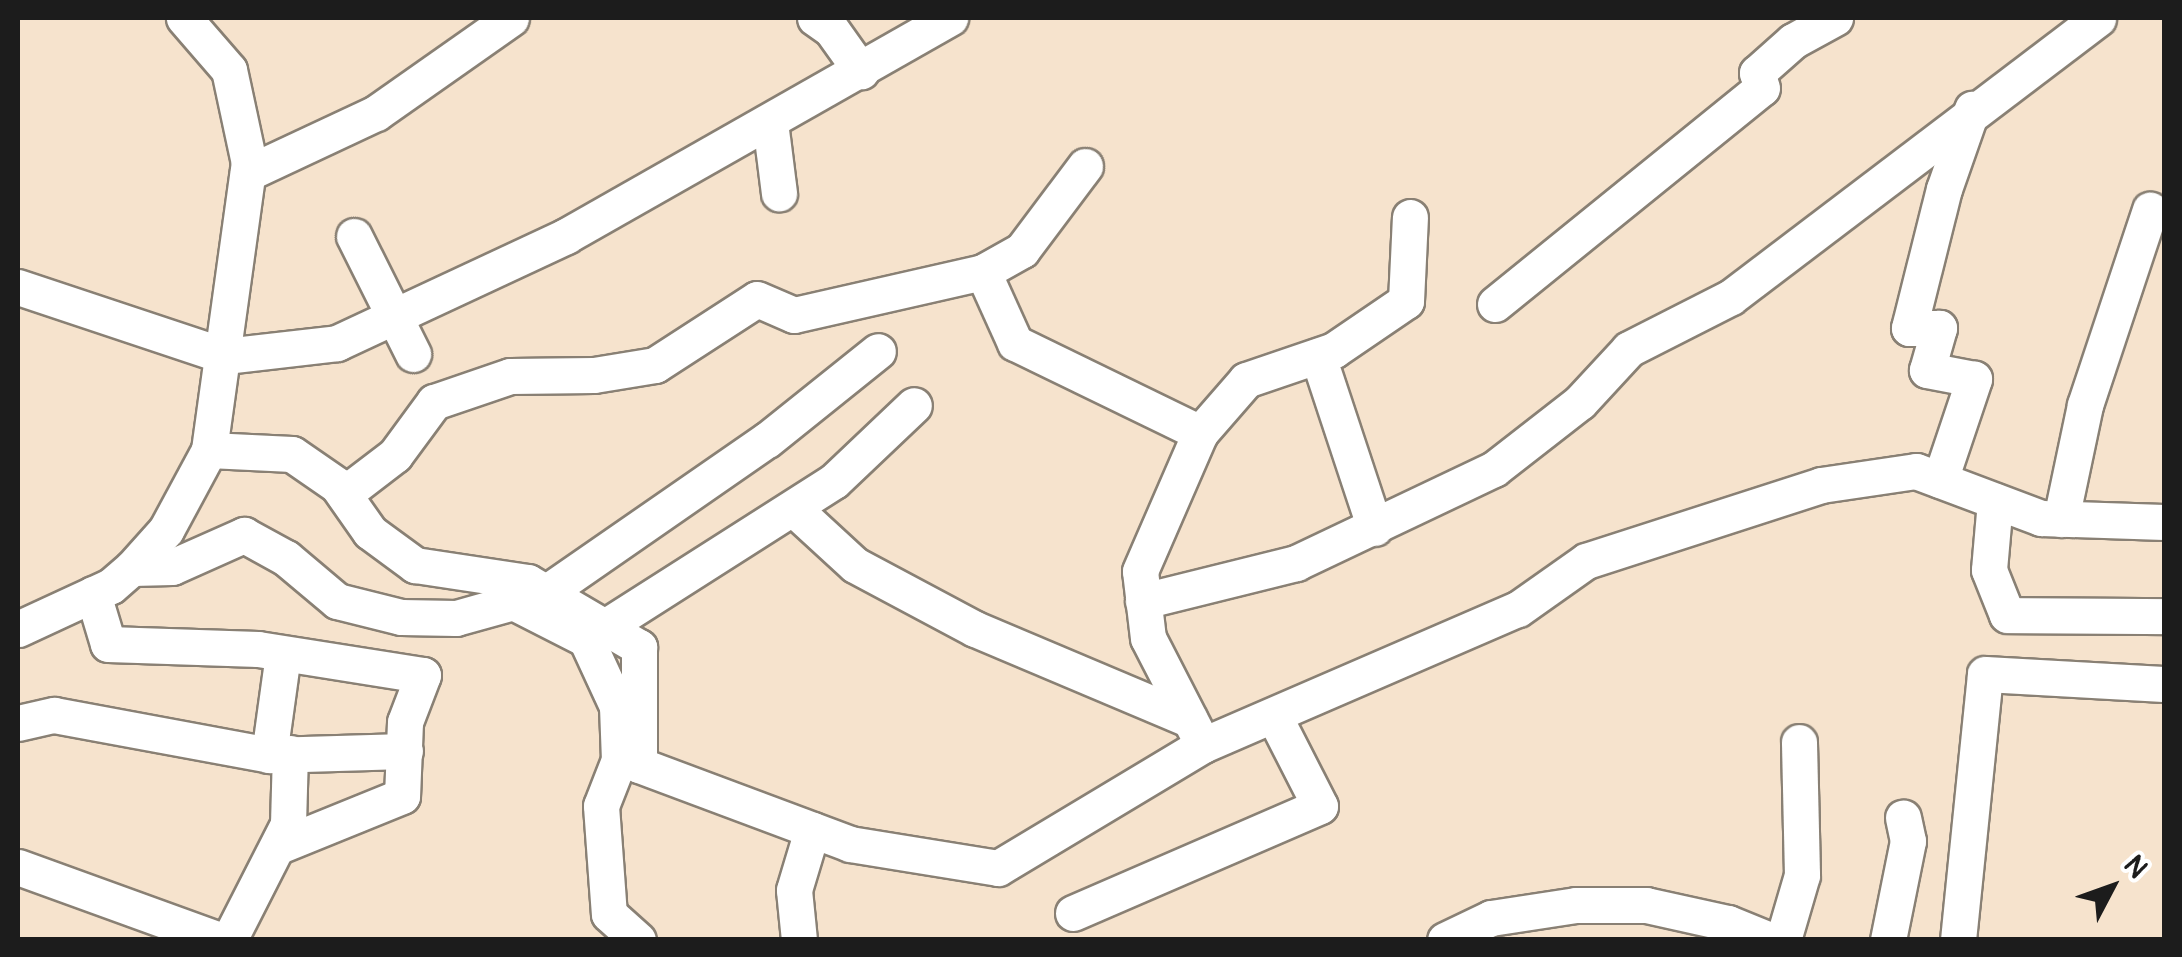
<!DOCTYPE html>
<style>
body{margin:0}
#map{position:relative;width:2182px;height:957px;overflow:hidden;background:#f6e3cd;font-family:Pangolin,sans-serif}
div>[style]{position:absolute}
.roads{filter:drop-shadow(2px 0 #898074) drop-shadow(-2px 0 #898074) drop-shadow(0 2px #898074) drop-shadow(0 -2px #898074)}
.minor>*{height:35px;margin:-17.5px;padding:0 17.5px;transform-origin:17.5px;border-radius:17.5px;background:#fff}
span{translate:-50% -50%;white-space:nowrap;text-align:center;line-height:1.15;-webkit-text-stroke:8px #fff;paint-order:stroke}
.frame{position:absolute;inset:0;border:20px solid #1c1c1c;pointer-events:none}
.north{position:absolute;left:2062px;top:837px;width:100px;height:100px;-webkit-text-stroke:8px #fff;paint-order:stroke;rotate:49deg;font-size:28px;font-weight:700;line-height:40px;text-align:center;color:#1c1c1c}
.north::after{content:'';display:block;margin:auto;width:35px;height:45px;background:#1c1c1c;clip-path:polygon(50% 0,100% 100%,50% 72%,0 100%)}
</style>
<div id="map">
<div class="roads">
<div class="minor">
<i style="left:815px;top:18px;width:19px;rotate:35deg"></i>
<i style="left:831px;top:29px;width:52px;rotate:54.5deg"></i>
<i style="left:770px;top:122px;width:72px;rotate:82.8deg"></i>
<i style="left:248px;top:173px;width:141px;rotate:-25.1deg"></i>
<i style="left:376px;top:113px;width:165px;rotate:-35.1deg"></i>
<i style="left:354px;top:236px;width:132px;rotate:63.4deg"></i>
<i style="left:983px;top:272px;width:78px;rotate:65.7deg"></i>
<i style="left:1015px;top:343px;width:206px;rotate:25.9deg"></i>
<i style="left:18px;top:287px;width:218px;rotate:18.4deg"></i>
<i style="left:225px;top:356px;width:113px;rotate:-6.6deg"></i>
<i style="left:337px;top:343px;width:253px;rotate:-25deg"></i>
<i style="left:566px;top:236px;width:442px;rotate:-29.6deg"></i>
<i style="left:1495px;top:304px;width:343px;rotate:-39deg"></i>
<i style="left:1762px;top:88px;width:16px;rotate:-108deg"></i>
<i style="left:1757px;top:73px;width:48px;rotate:-41.6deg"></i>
<i style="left:1793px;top:41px;width:48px;rotate:-28.7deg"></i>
<i style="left:1318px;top:356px;width:181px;rotate:71.7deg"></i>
<i style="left:209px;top:450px;width:83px;rotate:2.8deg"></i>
<i style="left:292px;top:454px;width:55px;rotate:34.6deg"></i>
<i style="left:337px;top:485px;width:57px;rotate:54.9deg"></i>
<i style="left:370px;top:532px;width:56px;rotate:36.3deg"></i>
<i style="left:415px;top:565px;width:114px;rotate:8.6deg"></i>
<i style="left:528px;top:582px;width:129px;rotate:30.4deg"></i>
<i style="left:639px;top:647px;width:118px;rotate:90deg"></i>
<i style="left:639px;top:765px;width:225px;rotate:20.5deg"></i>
<i style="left:850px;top:844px;width:150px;rotate:9.2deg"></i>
<i style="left:998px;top:868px;width:239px;rotate:-31deg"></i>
<i style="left:1203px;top:745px;width:343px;rotate:-23.4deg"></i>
<i style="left:1518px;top:609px;width:83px;rotate:-35.2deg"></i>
<i style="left:1586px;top:561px;width:247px;rotate:-17.9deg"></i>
<i style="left:1821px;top:485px;width:96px;rotate:-8.4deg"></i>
<i style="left:1916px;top:471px;width:134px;rotate:20.6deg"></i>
<i style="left:2041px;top:518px;width:123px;rotate:1.9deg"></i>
<i style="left:1940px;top:480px;width:107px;rotate:-71.4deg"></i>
<i style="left:1974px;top:379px;width:48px;rotate:-169.2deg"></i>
<i style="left:1927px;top:370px;width:44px;rotate:-74.1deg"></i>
<i style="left:1939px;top:328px;width:30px;rotate:180deg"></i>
<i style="left:1909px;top:328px;width:143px;rotate:-75.9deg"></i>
<i style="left:1944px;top:189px;width:85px;rotate:-70.7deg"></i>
<i style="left:344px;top:494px;width:64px;rotate:-37.4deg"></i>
<i style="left:395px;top:455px;width:66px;rotate:-53.7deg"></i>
<i style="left:434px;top:402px;width:80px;rotate:-18.9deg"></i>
<i style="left:510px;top:376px;width:84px;rotate:-0.7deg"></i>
<i style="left:594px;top:375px;width:62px;rotate:-9.3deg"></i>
<i style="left:655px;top:365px;width:121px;rotate:-32.9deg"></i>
<i style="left:757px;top:299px;width:40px;rotate:23.4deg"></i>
<i style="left:794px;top:315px;width:194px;rotate:-12.8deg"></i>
<i style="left:983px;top:272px;width:45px;rotate:-29.4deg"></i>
<i style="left:1022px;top:250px;width:105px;rotate:-53.1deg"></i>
<i style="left:1995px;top:501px;width:69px;rotate:95deg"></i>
<i style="left:1989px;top:570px;width:48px;rotate:68.2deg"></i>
<i style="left:2007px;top:615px;width:157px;rotate:0.4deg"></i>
<i style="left:793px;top:508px;width:84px;rotate:42.6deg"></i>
<i style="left:855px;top:565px;width:136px;rotate:28.1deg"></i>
<i style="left:975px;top:629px;width:233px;rotate:22.9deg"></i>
<i style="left:2061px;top:519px;width:116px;rotate:-78.1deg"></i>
<i style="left:2085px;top:405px;width:206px;rotate:-71.6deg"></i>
<i style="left:132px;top:568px;width:40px;rotate:-1.4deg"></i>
<i style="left:172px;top:567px;width:79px;rotate:-24deg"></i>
<i style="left:244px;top:535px;width:48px;rotate:28.7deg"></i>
<i style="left:286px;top:558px;width:67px;rotate:40.1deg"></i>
<i style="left:337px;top:601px;width:66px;rotate:14deg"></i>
<i style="left:401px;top:617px;width:55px;rotate:1deg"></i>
<i style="left:456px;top:618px;width:59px;rotate:-15.7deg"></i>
<i style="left:513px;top:602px;width:82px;rotate:26.9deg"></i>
<i style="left:586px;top:639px;width:294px;rotate:-32.5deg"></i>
<i style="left:834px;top:481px;width:110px;rotate:-43.5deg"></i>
<i style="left:550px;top:590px;width:264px;rotate:-34.7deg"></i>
<i style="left:767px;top:440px;width:142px;rotate:-38.7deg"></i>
<i style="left:93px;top:594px;width:52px;rotate:73.3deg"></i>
<i style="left:108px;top:644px;width:150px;rotate:1.9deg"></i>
<i style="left:258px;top:649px;width:167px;rotate:9deg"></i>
<i style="left:423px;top:675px;width:50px;rotate:111deg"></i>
<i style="left:405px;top:722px;width:74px;rotate:92.3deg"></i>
<i style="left:402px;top:796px;width:133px;rotate:157.9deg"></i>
<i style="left:1143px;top:601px;width:158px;rotate:-13.9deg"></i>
<i style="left:1296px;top:563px;width:219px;rotate:-25.4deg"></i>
<i style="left:1494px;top:469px;width:109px;rotate:-37.9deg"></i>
<i style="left:1580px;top:402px;width:72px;rotate:-47.2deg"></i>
<i style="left:1629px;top:349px;width:114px;rotate:-27deg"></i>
<i style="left:1731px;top:297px;width:461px;rotate:-37.2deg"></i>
<i style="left:18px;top:629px;width:102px;rotate:-24.8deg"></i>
<i style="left:111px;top:586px;width:28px;rotate:-41deg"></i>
<i style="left:132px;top:568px;width:51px;rotate:-48.2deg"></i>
<i style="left:166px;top:530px;width:91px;rotate:-61.7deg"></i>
<i style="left:209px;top:450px;width:290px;rotate:-82.1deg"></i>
<i style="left:249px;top:163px;width:95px;rotate:-102.1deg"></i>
<i style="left:229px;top:70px;width:69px;rotate:-130.9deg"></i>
<i style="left:586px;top:639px;width:74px;rotate:65.2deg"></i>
<i style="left:617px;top:706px;width:54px;rotate:87.9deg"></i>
<i style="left:619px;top:760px;width:49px;rotate:111.4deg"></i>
<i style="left:601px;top:806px;width:108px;rotate:85.8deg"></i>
<i style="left:609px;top:914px;width:39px;rotate:42deg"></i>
<i style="left:18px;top:723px;width:37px;rotate:-13deg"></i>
<i style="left:54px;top:715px;width:219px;rotate:10.5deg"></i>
<i style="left:269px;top:755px;width:136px;rotate:-1.7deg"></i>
<i style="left:1203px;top:745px;width:120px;rotate:-117.2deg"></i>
<i style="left:1148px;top:638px;width:67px;rotate:-96.8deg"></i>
<i style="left:1140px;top:571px;width:150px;rotate:-66.5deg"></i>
<i style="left:1200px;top:433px;width:70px;rotate:-49deg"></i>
<i style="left:1246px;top:380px;width:93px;rotate:-18.8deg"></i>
<i style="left:1334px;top:350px;width:87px;rotate:-34.2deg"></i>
<i style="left:1406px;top:301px;width:84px;rotate:-87.3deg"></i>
<i style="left:269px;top:755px;width:102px;rotate:-82.1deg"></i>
<i style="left:18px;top:867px;width:215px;rotate:19.9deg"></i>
<i style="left:1073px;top:913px;width:269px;rotate:-23.4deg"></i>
<i style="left:1320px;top:806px;width:101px;rotate:-117.1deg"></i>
<i style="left:229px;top:940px;width:130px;rotate:-63deg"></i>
<i style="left:288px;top:824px;width:71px;rotate:-88.4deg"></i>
<i style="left:799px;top:940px;width:50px;rotate:-95.7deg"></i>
<i style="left:794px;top:890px;width:63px;rotate:-73.3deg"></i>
<i style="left:1445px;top:940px;width:51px;rotate:-25.6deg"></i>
<i style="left:1491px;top:918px;width:86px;rotate:-8.7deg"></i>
<i style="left:1576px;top:905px;width:70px"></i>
<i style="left:1646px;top:905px;width:84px;rotate:12.4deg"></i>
<i style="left:1728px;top:923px;width:45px;rotate:22deg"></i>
<i style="left:1783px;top:940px;width:68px;rotate:-73.7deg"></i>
<i style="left:1802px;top:875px;width:133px;rotate:-91.3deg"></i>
<i style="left:1888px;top:940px;width:101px;rotate:-78.6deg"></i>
<i style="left:1908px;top:841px;width:24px;rotate:-102deg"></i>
<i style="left:1958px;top:940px;width:267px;rotate:-84.2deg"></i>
<i style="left:1985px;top:674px;width:179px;rotate:3.2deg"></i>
</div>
</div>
<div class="frame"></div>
<div class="north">N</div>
</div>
